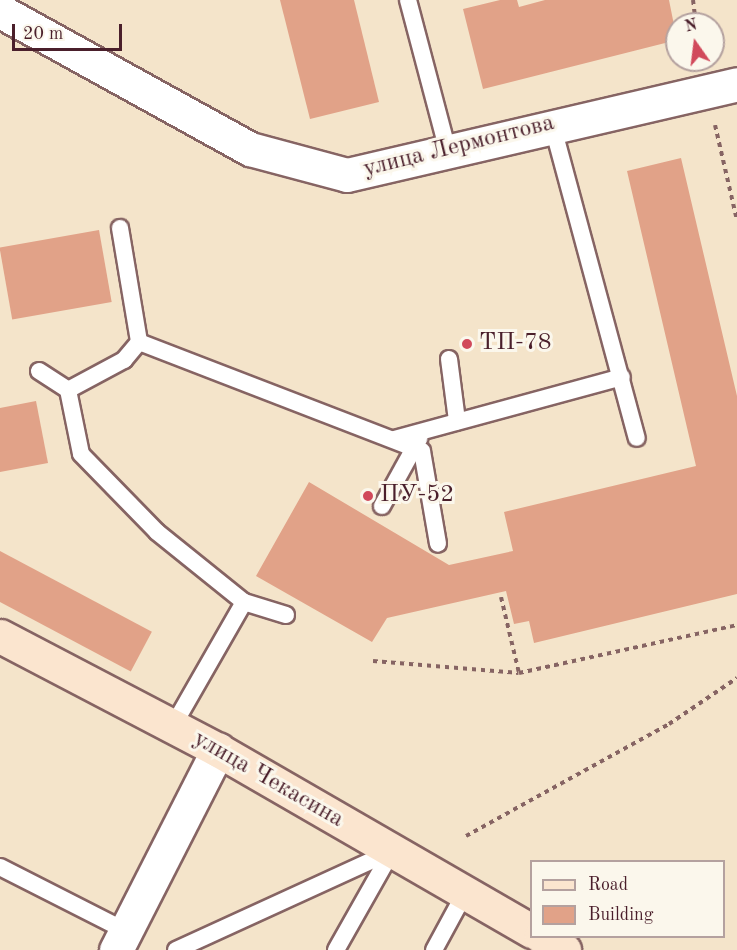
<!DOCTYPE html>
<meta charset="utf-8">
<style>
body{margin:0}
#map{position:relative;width:737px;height:950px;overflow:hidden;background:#f4e4ca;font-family:"Old Standard TT",serif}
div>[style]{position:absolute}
.building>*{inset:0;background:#e1a288;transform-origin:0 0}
.path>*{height:4px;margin-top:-2px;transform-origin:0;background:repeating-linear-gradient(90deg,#866463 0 4.5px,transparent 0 9px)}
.roads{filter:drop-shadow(2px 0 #866463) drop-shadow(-2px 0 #866463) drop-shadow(0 2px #866463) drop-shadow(0 -2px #866463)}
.lane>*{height:16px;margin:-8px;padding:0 8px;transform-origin:8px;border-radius:8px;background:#fff}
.street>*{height:33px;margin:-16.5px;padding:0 16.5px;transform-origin:16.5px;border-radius:16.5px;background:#fff}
.secondary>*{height:33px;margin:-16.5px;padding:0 16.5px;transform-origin:16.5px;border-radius:16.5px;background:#fbe5cf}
.dots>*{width:16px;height:16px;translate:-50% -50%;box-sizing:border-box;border:3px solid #fbf7ec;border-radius:50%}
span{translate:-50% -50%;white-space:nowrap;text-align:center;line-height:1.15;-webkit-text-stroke:6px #fbf7ec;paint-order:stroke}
.street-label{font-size:24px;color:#4a1f2b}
.poi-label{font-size:24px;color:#4a1f2b}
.left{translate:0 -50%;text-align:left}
.legend{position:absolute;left:530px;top:860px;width:195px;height:78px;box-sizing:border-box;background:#fbf7ec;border:2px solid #b4a19f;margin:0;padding:8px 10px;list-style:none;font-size:18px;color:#4a1f2b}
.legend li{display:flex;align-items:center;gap:12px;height:30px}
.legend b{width:30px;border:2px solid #b4a19f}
.north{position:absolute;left:665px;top:12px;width:60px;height:60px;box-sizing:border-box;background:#fbf7ec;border:2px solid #b4a19f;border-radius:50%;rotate:346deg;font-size:16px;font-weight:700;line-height:24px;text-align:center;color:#4a1f2b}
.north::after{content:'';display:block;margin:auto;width:21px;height:27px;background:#d1495b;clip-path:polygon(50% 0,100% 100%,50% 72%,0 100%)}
.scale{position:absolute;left:12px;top:24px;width:110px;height:27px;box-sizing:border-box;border:3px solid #4a1f2b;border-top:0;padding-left:8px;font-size:18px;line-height:21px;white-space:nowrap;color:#4a1f2b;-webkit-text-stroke:4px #fbf7ec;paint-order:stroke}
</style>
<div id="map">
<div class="building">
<i style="clip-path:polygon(280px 0,354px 0,379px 102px,310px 119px)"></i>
<i style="clip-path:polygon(500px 0,517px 0,519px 7px,545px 0,669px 0,677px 40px,483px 89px,463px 9px)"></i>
<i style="clip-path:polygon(681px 158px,737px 396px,737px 594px,534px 643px,529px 621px,514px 624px,506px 591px,387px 618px,372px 642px,256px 576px,309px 482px,449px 565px,513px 551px,504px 512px,696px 466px,627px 171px)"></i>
<i style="left:99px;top:230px;width:73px;height:101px;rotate:80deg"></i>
<i style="clip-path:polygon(36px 401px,48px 463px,0 472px,0 408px)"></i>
<i style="left:0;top:551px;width:172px;height:45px;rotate:28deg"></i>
</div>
<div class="path">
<i style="left:693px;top:0;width:24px;rotate:83deg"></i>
<i style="left:715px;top:125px;width:98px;rotate:77deg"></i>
<i style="left:501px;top:597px;width:78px;rotate:76.7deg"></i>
<i style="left:519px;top:673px;width:223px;rotate:-12.4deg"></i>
<i style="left:373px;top:661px;width:146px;rotate:4.7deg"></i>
<i style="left:466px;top:836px;width:232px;rotate:-28.9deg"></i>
<i style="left:669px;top:724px;width:82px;rotate:-34.1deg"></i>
</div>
<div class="roads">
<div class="lane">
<i style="left:408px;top:0;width:156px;rotate:75.2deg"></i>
<i style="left:552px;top:124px;width:325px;rotate:74.9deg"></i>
<i style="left:120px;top:228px;width:116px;rotate:80.5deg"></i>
<i style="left:139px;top:342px;width:303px;rotate:21.1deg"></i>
<i style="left:422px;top:451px;width:94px;rotate:80.2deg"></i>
<i style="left:449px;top:359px;width:63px;rotate:82.6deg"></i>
<i style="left:39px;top:371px;width:35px;rotate:33deg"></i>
<i style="left:68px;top:390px;width:64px;rotate:-28.2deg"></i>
<i style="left:124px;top:360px;width:23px;rotate:-50deg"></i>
<i style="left:68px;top:390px;width:65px;rotate:78.5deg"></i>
<i style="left:81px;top:454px;width:109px;rotate:45.7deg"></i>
<i style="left:157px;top:532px;width:112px;rotate:38.8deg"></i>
<i style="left:244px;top:602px;width:44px;rotate:17.2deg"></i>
<i style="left:394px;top:439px;width:236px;rotate:-15.2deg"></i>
<i style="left:382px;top:506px;width:77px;rotate:-61.1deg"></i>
<i style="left:173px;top:726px;width:143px;rotate:-60.2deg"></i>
<i style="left:0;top:867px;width:141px;rotate:26.9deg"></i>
<i style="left:176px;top:950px;width:238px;rotate:-24.6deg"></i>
<i style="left:336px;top:950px;width:114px;rotate:-60.5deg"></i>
<i style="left:434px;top:950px;width:65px;rotate:-61.5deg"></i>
</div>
<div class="street">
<i style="left:0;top:11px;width:286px;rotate:28.9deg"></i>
<i style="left:250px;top:149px;width:100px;rotate:15deg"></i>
<i style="left:347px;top:175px;width:400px;rotate:-13.1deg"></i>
<i style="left:116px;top:950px;width:225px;rotate:-63deg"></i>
</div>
<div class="secondary">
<i style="left:0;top:636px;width:246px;rotate:27.6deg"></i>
<i style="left:218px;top:750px;width:362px;rotate:30deg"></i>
<i style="left:541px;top:936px;width:27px;rotate:31deg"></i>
</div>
</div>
<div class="dots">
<i style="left:467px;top:344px;background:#d1495b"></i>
<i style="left:368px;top:496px;background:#d1495b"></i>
</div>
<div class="street-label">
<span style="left:459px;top:147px;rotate:-14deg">улица Лермонтова</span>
<span style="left:268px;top:780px;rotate:30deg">улица Чекасина</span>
</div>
<div class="poi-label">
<span class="left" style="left:479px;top:344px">ТП-78</span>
<span class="left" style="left:380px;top:496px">ПУ-52</span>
</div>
<ul class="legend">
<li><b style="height:8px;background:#fbe5cf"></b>Road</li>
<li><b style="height:16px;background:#e1a288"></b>Building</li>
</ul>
<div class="north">N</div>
<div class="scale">20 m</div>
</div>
